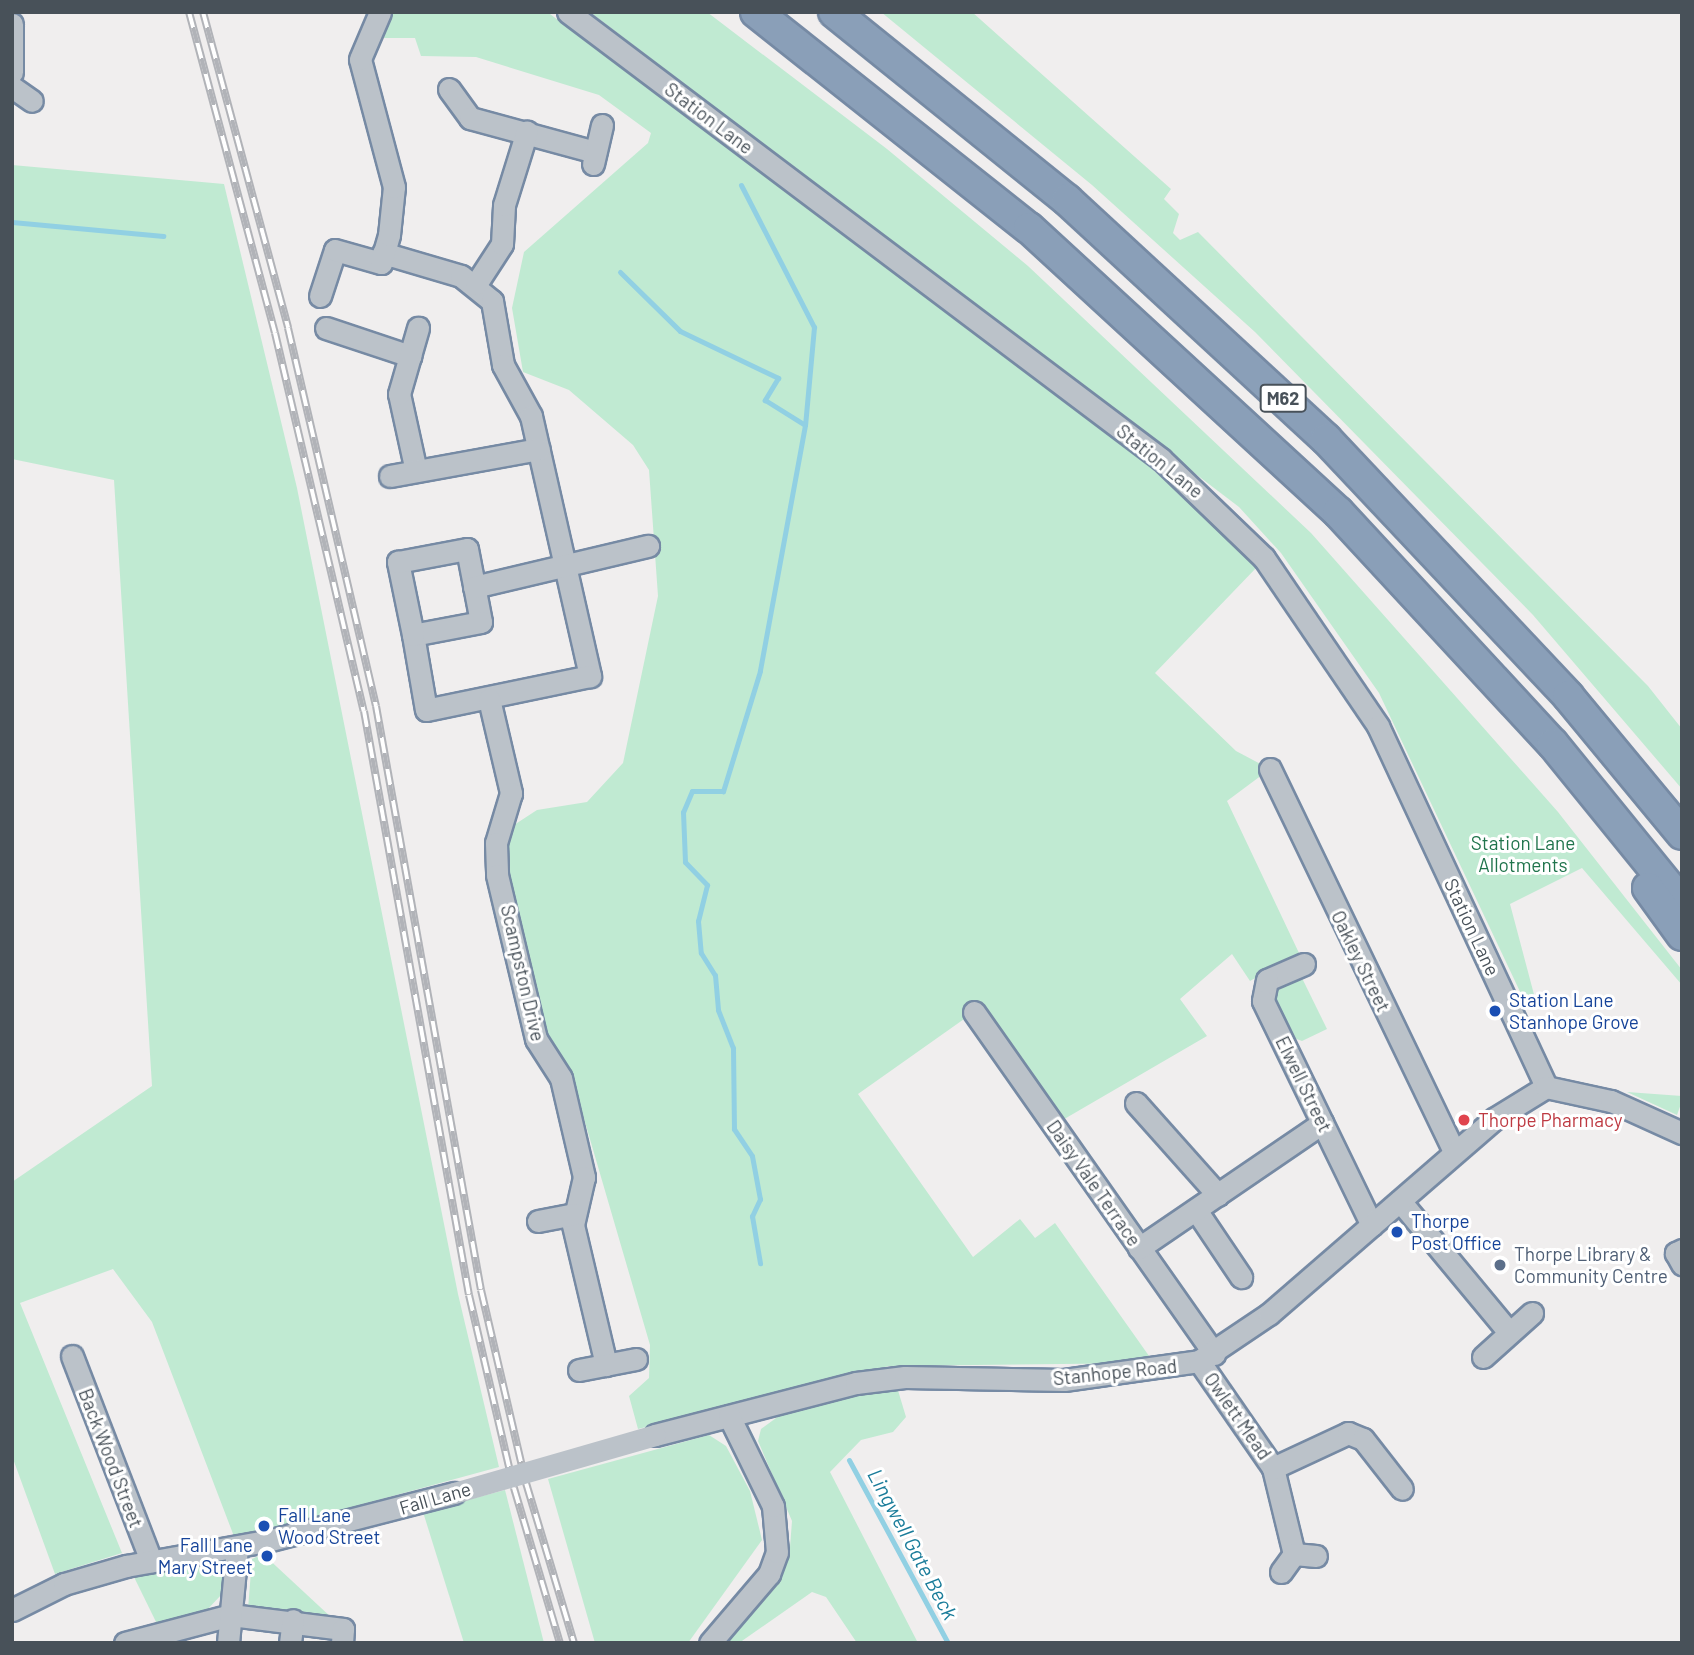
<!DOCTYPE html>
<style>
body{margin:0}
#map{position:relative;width:1694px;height:1655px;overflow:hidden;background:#f0eeee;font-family:Barlow,sans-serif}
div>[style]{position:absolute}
.green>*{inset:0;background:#c0ead2}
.stream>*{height:5px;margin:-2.5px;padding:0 2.5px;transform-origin:2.5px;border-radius:2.5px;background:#91d0e3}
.roads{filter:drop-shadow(2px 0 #768aa4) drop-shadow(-2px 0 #768aa4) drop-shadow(0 2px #768aa4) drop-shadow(0 -2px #768aa4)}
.minor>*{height:21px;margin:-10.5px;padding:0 10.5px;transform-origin:10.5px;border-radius:10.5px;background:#bbc2c9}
.highway>*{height:30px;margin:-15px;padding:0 15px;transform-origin:15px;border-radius:15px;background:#8a9fb8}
.rail>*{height:8px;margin-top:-4px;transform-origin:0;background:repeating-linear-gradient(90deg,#fff 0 16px,#b1b3b8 0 32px);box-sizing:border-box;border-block:2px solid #b1b3b8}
.minor-bridge>*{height:21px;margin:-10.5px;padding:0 10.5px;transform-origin:10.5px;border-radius:10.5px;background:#bbc2c9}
.dots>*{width:19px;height:19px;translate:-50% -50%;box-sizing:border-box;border:4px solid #fff;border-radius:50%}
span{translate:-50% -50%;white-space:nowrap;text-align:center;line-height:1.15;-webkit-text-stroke:6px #fff;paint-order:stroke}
.shield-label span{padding:2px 5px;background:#fff;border:2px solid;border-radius:5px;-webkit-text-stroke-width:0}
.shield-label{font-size:18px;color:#485159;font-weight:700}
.street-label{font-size:19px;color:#485159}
.park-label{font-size:19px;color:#20744c}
.transit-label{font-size:19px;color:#164399}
.left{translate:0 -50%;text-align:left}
.right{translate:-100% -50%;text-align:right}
.health-label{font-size:19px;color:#be3a42}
.service-label{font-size:19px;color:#4e5e75}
.water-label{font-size:21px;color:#1a7c9a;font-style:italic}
.frame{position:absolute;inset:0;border:14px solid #485159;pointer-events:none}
</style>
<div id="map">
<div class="green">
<i style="clip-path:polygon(364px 12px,550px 14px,1148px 465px,1257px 567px,1155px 673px,1236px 751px,1270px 769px,1227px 801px,1299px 953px,1250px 981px,1232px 954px,1180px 999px,1207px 1036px,1054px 1125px,974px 1012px,858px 1094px,973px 1257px,1020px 1219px,1035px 1238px,1055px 1223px,1154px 1363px,889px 1366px,638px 1429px,629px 1396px,649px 1378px,650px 1345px,573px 1081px,548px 1045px,504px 857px,514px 825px,537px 810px,587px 802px,623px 763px,658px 596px,649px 470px,633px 445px,569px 390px,523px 372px,512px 308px,524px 252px,648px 143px,651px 133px,599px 95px,476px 57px,421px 56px,415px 38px,380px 38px)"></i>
<i style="clip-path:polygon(590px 12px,707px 12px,887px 149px,1028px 266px,1311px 533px,1558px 812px,1682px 970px,1682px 985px,1582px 868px,1510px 904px,1536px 1002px,1523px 998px,1379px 693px,1281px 553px,1239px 507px)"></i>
<i style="clip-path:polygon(881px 12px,972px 12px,1171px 189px,1164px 199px,1179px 214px,1173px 233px,1180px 240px,1198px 232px,1648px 686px,1682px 729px,1682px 789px,1533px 615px,1255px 332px,1092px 185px)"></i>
<i style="clip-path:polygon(12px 165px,224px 184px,297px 488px,458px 1294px,499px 1467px,235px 1539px,152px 1322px,113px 1269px,20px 1303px,122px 1553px,55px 1574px,12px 1456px,12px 1182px,152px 1086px,114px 480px,12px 459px)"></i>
<i style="clip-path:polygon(1301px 976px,1327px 1029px,1302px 1041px,1291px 1037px,1270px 991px)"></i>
<i style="clip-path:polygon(1627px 1092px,1682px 1096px,1682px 1101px,1677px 1115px)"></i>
<i style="clip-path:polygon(897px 1387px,906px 1417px,893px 1432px,861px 1440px,830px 1472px,918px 1643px,857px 1643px,826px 1597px,812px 1592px,739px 1643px,722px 1643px,771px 1591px,790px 1547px,792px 1521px,758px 1441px,761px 1429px,783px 1413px)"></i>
<i style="clip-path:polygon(709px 1435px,726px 1446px,750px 1491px,762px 1540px,688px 1643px,595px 1643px,548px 1479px)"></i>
<i style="clip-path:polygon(505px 1490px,544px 1643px,464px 1643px,423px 1512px)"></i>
<i style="clip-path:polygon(263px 1554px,333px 1619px,248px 1609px,252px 1559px)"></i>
<i style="clip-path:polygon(223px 1564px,223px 1593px,205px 1612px,159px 1628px,134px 1577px)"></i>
</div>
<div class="stream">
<i style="left:741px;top:185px;width:160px;rotate:62.8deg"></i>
<i style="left:814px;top:327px;width:98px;rotate:95.2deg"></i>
<i style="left:805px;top:425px;width:250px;rotate:100.4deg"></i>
<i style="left:760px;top:671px;width:126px;rotate:107.1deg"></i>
<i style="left:723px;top:791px;width:31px;rotate:180deg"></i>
<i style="left:692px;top:791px;width:23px;rotate:113deg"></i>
<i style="left:683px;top:812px;width:50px;rotate:87.7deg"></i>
<i style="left:685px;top:862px;width:32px;rotate:46deg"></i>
<i style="left:707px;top:885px;width:37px;rotate:104deg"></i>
<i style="left:698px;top:921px;width:32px;rotate:85deg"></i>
<i style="left:701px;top:953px;width:26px;rotate:58deg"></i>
<i style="left:715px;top:975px;width:35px;rotate:85deg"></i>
<i style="left:718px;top:1010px;width:41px;rotate:68.5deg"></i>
<i style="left:733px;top:1048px;width:81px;rotate:89.3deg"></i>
<i style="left:734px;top:1129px;width:32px;rotate:56deg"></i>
<i style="left:752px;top:1156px;width:44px;rotate:79.5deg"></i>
<i style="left:760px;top:1199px;width:19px;rotate:115deg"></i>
<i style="left:752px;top:1216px;width:48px;rotate:80.3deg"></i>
<i style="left:12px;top:222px;width:152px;rotate:5.3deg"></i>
<i style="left:620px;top:272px;width:84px;rotate:44.5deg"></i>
<i style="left:680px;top:331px;width:109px;rotate:25.6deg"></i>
<i style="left:778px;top:378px;width:26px;rotate:121deg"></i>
<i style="left:765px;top:400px;width:47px;rotate:32deg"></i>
<i style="left:849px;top:1460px;width:208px;rotate:61.6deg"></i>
</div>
<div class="roads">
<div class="minor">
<i style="left:568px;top:12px;width:743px;rotate:37.01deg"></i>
<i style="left:1161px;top:459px;width:143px;rotate:43.9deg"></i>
<i style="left:1264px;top:558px;width:203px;rotate:55.8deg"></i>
<i style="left:1378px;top:726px;width:398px;rotate:65deg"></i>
<i style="left:12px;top:24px;width:48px;rotate:90deg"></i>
<i style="left:12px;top:87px;width:24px;rotate:35deg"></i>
<i style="left:449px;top:89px;width:36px;rotate:54deg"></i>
<i style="left:470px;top:118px;width:130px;rotate:15.2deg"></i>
<i style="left:593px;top:164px;width:40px;rotate:-77deg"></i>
<i style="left:383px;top:253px;width:81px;rotate:16.4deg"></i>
<i style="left:461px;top:276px;width:40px;rotate:39deg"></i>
<i style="left:492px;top:301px;width:65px;rotate:80.2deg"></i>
<i style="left:503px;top:365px;width:58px;rotate:61.2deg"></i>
<i style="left:531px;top:416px;width:267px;rotate:77.2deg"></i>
<i style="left:590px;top:676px;width:167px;rotate:168.3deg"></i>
<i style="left:426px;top:710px;width:76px;rotate:-99.8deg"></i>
<i style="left:476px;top:284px;width:48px;rotate:-57deg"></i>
<i style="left:502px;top:244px;width:39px;rotate:-87deg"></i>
<i style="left:504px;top:205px;width:77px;rotate:-72.7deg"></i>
<i style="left:320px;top:296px;width:48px;rotate:-71.9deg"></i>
<i style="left:335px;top:250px;width:48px;rotate:15.8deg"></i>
<i style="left:381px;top:263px;width:29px;rotate:-74deg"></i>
<i style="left:389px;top:235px;width:48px;rotate:-84.1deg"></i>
<i style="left:394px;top:187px;width:132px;rotate:-104.9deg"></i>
<i style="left:360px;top:59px;width:51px;rotate:-66.9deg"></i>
<i style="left:326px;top:328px;width:89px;rotate:18.4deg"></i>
<i style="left:416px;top:471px;width:79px;rotate:-102.4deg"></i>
<i style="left:399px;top:394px;width:69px;rotate:-73.9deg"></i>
<i style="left:390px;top:476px;width:151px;rotate:-10.3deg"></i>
<i style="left:467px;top:549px;width:74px;rotate:79.1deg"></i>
<i style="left:481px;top:622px;width:69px;rotate:169.2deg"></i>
<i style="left:413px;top:635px;width:75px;rotate:-101.6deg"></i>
<i style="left:398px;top:562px;width:70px;rotate:-10.7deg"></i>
<i style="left:474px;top:587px;width:179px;rotate:-13.3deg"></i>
<i style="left:489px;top:699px;width:97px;rotate:76.8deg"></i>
<i style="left:511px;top:793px;width:52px;rotate:106.7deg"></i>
<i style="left:496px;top:843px;width:32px;rotate:88deg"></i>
<i style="left:497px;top:875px;width:169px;rotate:76.6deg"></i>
<i style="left:536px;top:1039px;width:46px;rotate:57.3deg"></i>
<i style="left:561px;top:1078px;width:102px;rotate:76.9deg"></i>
<i style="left:584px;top:1177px;width:49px;rotate:102.9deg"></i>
<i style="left:573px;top:1225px;width:144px;rotate:76.7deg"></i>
<i style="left:1270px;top:769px;width:425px;rotate:64.3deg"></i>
<i style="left:1304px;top:964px;width:40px;rotate:156.6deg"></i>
<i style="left:1267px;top:980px;width:21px;rotate:101deg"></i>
<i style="left:1263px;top:1001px;width:249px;rotate:64.1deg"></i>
<i style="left:974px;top:1012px;width:418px;rotate:54.9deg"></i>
<i style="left:1136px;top:1103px;width:123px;rotate:48.3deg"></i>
<i style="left:1400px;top:1201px;width:168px;rotate:50.3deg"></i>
<i style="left:1196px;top:1210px;width:81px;rotate:56.1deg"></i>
<i style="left:538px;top:1221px;width:37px;rotate:-11deg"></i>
<i style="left:1139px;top:1248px;width:222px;rotate:-34.3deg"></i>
<i style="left:1682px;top:1250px;width:7px;rotate:153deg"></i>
<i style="left:1676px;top:1253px;width:13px;rotate:61deg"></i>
<i style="left:72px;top:1356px;width:220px;rotate:68.9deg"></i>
<i style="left:1483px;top:1357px;width:66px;rotate:-41.9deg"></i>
<i style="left:1199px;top:1361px;width:130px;rotate:55.3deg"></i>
<i style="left:1273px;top:1468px;width:89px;rotate:76.3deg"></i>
<i style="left:579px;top:1370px;width:58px;rotate:-10.9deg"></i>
<i style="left:655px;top:1435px;width:208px;rotate:-14.5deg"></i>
<i style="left:856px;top:1383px;width:49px;rotate:-7deg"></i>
<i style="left:905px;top:1377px;width:159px;rotate:1.1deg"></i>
<i style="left:1064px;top:1380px;width:136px;rotate:-8deg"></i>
<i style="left:1199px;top:1361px;width:84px;rotate:-33.9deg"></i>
<i style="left:1269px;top:1314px;width:298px;rotate:-40.9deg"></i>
<i style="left:1494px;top:1119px;width:61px;rotate:-31.6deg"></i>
<i style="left:1546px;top:1087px;width:66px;rotate:12.2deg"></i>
<i style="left:1611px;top:1101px;width:78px;rotate:24.3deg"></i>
<i style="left:1273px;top:1468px;width:83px;rotate:-25deg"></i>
<i style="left:1348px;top:1433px;width:16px;rotate:22deg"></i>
<i style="left:1363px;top:1439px;width:63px;rotate:52deg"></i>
<i style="left:1281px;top:1572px;width:22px;rotate:-54deg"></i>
<i style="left:1294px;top:1554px;width:22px;rotate:5deg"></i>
<i style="left:12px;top:1610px;width:58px;rotate:-26.6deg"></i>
<i style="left:64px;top:1584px;width:65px;rotate:-16.2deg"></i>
<i style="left:126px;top:1566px;width:143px;rotate:-10.1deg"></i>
<i style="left:267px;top:1541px;width:193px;rotate:-14.4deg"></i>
<i style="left:125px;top:1643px;width:110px;rotate:-14.8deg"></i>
<i style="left:231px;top:1615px;width:113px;rotate:7.1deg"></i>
<i style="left:343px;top:1629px;width:14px;rotate:94deg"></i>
<i style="left:228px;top:1643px;width:95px;rotate:-84.6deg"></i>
<i style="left:290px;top:1643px;width:23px;rotate:-83deg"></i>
<i style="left:710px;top:1643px;width:91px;rotate:-49.5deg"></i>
<i style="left:769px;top:1574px;width:23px;rotate:-70deg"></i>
<i style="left:777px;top:1552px;width:46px;rotate:-95deg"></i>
<i style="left:773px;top:1506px;width:100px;rotate:-116.1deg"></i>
</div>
<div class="highway">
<i style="left:756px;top:12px;width:348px;rotate:38.4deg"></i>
<i style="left:1029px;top:228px;width:420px;rotate:42.6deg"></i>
<i style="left:1338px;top:512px;width:316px;rotate:47.2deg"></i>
<i style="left:1553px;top:744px;width:205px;rotate:50.9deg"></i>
<i style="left:834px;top:12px;width:299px;rotate:38.9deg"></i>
<i style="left:1067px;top:200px;width:352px;rotate:42.7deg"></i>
<i style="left:1326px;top:439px;width:353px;rotate:46.7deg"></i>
<i style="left:1568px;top:696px;width:179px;rotate:50.4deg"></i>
<i style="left:1648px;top:888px;width:58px;rotate:54.1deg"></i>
</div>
</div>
<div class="rail">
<i style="left:189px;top:12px;width:332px;rotate:75deg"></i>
<i style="left:275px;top:333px;width:388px;rotate:76.8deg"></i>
<i style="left:364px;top:711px;width:593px;rotate:79.81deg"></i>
<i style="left:469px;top:1295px;width:198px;rotate:76.9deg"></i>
<i style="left:514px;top:1488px;width:162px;rotate:73.5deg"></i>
<i style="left:203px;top:12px;width:327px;rotate:74.9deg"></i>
<i style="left:288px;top:328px;width:388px;rotate:76.9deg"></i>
<i style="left:376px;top:706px;width:593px;rotate:79.81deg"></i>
<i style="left:481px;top:1290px;width:198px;rotate:76.9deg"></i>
<i style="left:526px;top:1483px;width:167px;rotate:73.3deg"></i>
</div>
<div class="minor-bridge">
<i style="left:454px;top:1493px;width:209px;rotate:-16.1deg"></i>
</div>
<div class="dots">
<i style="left:1495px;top:1011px;background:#1a4fb4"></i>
<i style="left:1464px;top:1120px;background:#e0444e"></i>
<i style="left:1397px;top:1232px;background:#1a4fb4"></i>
<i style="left:1500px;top:1265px;background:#5c6f8a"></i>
<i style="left:264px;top:1526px;background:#1a4fb4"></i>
<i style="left:267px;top:1556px;background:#1a4fb4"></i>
</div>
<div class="shield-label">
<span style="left:1283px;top:398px">M62</span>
</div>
<div class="street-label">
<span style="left:709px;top:118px;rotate:37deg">Station Lane</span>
<span style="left:1160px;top:461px;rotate:39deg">Station Lane</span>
<span style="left:1472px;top:927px;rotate:65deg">Station Lane</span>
<span style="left:1361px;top:961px;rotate:64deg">Oakley Street</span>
<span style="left:523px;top:973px;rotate:77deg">Scampston Drive</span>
<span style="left:1304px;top:1084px;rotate:64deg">Elwell Street</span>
<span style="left:1094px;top:1183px;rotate:55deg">Daisy Vale Terrace</span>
<span style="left:1115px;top:1372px;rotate:-6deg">Stanhope Road</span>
<span style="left:1238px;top:1416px;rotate:55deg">Owlett Mead</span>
<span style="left:111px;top:1458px;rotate:69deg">Back Wood Street</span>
<span style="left:435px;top:1498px;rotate:-16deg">Fall Lane</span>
</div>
<div class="park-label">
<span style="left:1523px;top:854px">Station Lane<br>Allotments</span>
</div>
<div class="transit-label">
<span class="left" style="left:1509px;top:1011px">Station Lane<br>Stanhope Grove</span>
<span class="left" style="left:1411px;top:1232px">Thorpe<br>Post Office</span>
<span class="left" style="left:278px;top:1526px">Fall Lane<br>Wood Street</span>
<span class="right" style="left:253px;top:1556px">Fall Lane<br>Mary Street</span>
</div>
<div class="health-label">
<span class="left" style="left:1478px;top:1120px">Thorpe Pharmacy</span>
</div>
<div class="service-label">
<span class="left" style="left:1514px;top:1265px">Thorpe Library &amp;<br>Community Centre</span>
</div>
<div class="water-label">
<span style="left:913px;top:1544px;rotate:62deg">Lingwell Gate Beck</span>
</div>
<div class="frame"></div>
</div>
